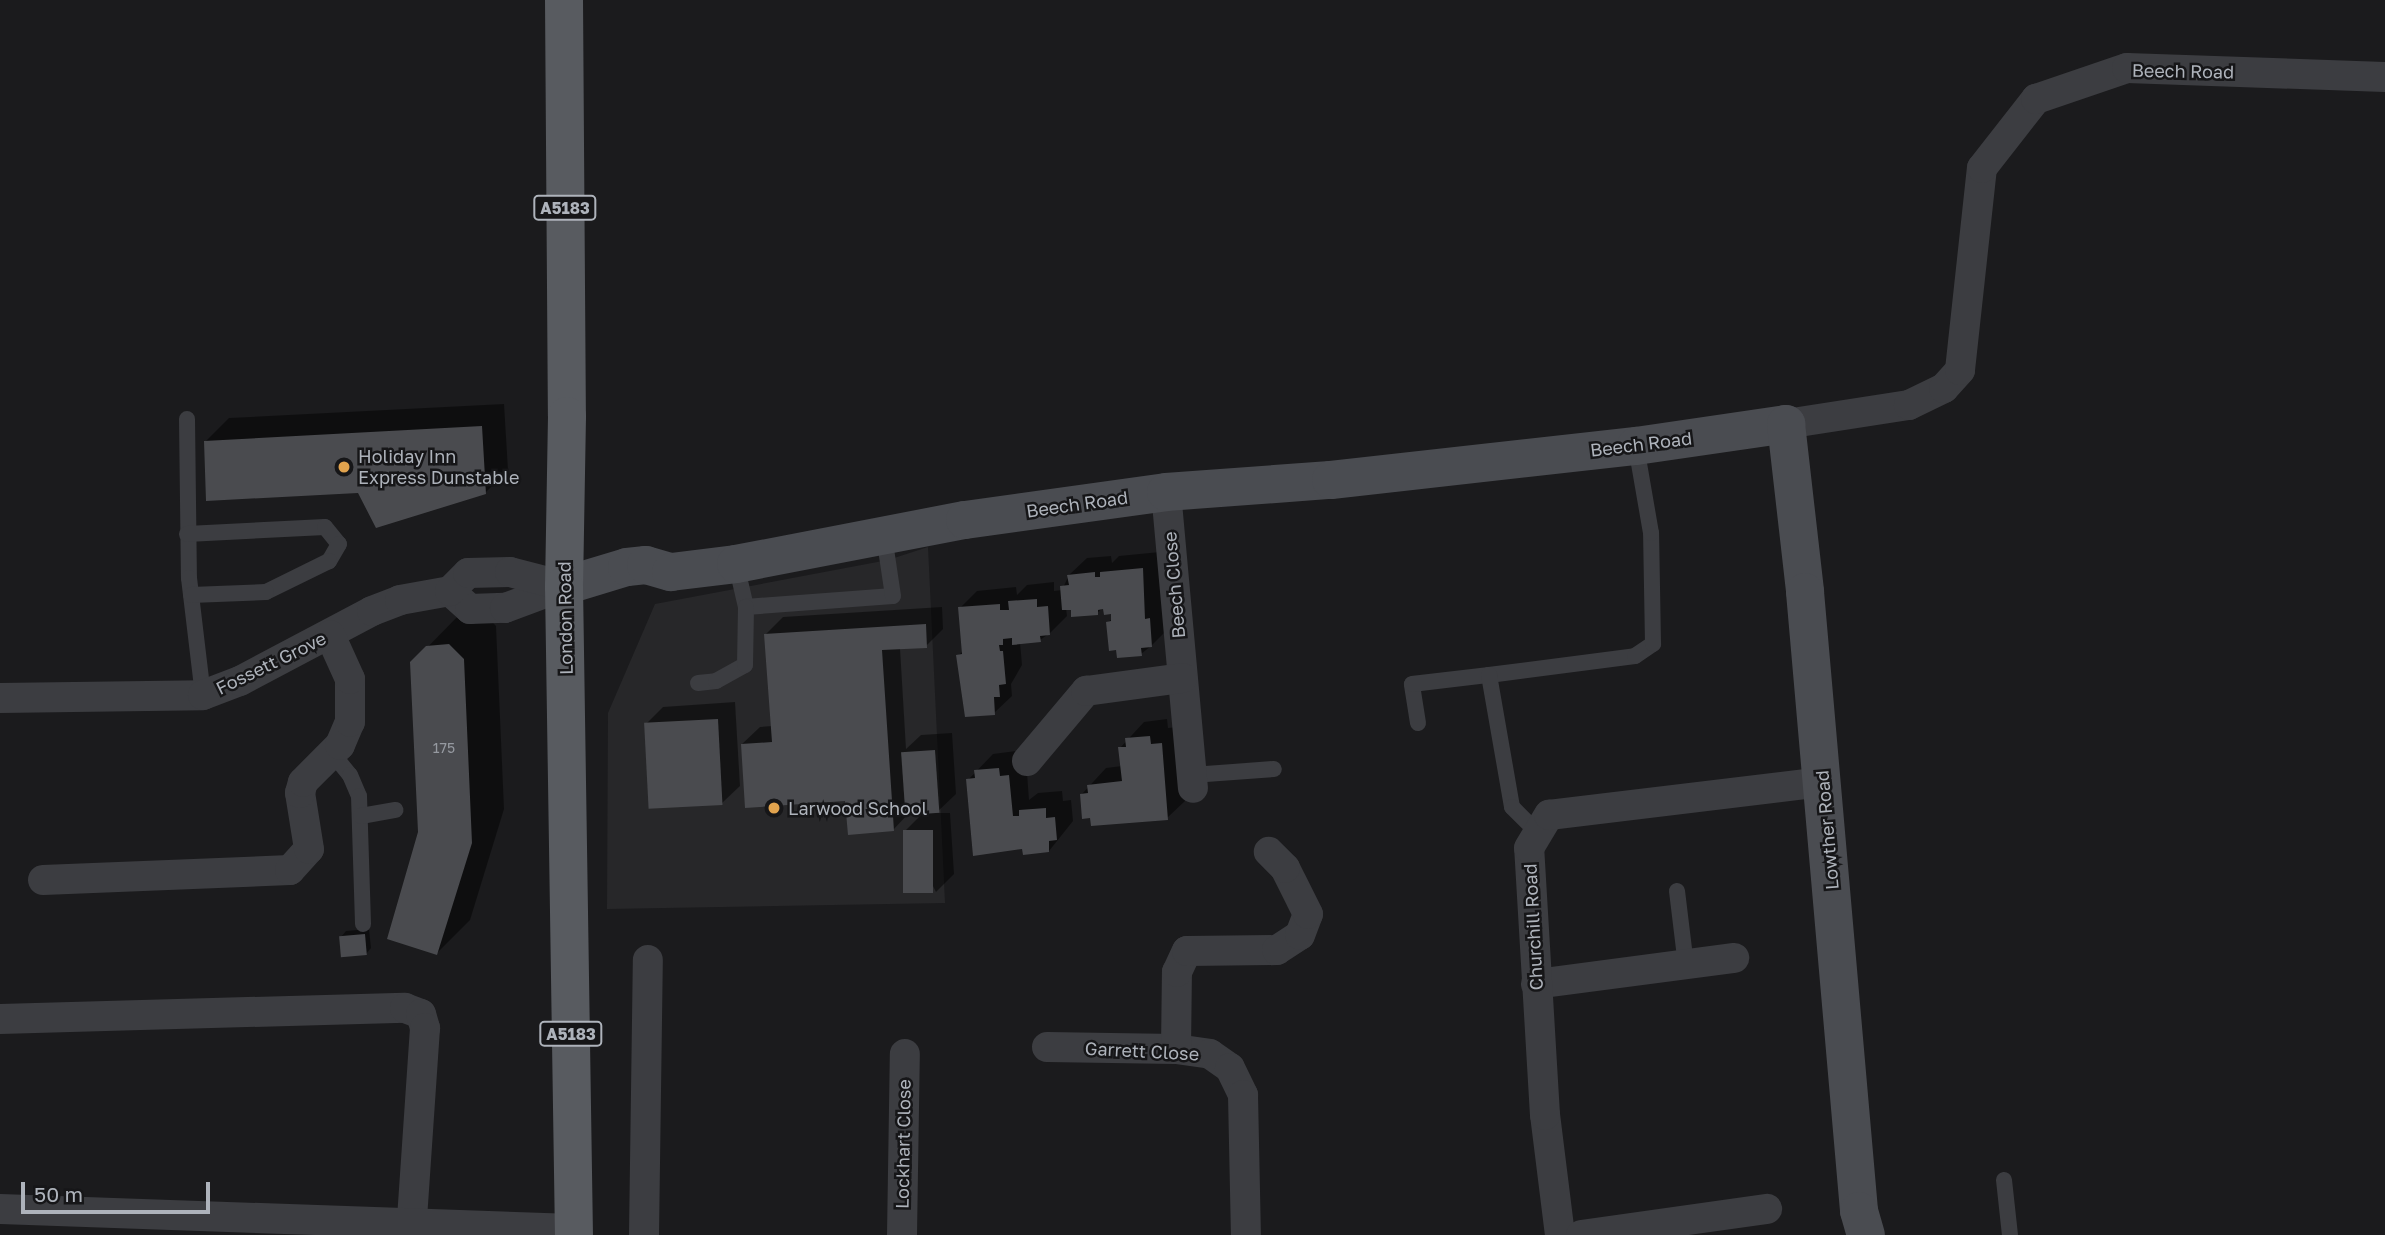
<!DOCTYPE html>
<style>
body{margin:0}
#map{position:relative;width:2385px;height:1235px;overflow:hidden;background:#1b1b1d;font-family:"Golos Text",sans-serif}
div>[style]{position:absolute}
.built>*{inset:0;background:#272729}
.shadow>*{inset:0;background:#0007}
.building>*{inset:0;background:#4a4b4f;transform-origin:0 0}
.lane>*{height:16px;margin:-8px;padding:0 8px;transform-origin:8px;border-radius:8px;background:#3c3d41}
.street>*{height:30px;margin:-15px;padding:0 15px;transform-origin:15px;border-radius:15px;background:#3c3d41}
.secondary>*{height:38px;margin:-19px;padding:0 19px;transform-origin:19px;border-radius:19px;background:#4a4c51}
.primary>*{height:38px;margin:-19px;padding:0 19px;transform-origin:19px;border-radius:19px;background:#585b60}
.dots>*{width:19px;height:19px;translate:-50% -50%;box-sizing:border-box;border:4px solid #161618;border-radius:50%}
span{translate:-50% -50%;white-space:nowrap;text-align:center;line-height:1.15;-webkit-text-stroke:5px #161618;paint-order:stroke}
.number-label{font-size:14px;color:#9599a0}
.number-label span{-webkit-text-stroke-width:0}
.shield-label span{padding:2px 5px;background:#161618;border:2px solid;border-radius:5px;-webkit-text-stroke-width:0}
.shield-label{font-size:16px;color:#aeb3bb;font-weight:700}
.street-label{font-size:18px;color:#aeb3bb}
.poi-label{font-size:18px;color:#aeb3bb}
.left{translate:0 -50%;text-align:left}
.scale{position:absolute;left:21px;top:1182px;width:189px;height:32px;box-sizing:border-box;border:4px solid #aeb3bb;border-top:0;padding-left:9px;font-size:21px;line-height:24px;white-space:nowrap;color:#aeb3bb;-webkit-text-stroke:5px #161618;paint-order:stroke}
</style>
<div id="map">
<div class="built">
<i style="clip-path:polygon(928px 547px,945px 903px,607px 909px,608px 713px,655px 604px,888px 560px)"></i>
</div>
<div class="shadow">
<i style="clip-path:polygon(504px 404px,508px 470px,485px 493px,359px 491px,206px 441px,229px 418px)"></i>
<i style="clip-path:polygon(1160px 552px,1169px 628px,1151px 646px,1141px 654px,1107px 623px,1113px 618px,1112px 613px,1105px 606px,1097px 613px,1066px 608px,1067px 616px,1050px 633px,1040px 640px,1020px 642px,1022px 665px,1011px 684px,1012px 696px,994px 713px,958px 656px,964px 650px,960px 608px,977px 591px,1016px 587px,1017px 595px,1027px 585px,1054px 582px,1054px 591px,1062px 590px,1069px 575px,1087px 558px,1111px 556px,1112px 563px,1119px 556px)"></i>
<i style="clip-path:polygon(942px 607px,943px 629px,926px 646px,900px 648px,906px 749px,921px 735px,952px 733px,956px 794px,936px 813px,950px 813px,954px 874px,936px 892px,905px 831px,924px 812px,910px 812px,893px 830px,846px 799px,742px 744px,760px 727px,772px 726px,766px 634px,783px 617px)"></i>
<i style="clip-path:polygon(483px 612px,496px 626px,504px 809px,470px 920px,437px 953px,420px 832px,412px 663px,461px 613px)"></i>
<i style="clip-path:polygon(735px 702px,740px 786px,722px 803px,646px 724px,663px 707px)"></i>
<i style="clip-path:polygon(1167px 719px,1168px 728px,1178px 727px,1185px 801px,1167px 818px,1092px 816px,1082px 794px,1106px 768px,1122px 766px,1120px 748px,1144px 722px)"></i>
<i style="clip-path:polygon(1016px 751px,1026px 759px,1029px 800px,1038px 793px,1062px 791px,1063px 801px,1071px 800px,1073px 821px,1049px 851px,1024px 847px,968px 780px,993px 754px)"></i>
<i style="clip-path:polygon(369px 929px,371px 948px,366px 954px,341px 937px,346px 931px)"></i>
</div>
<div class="building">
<i style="clip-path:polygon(482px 426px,486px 494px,376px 528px,358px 493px,206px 501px,204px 441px)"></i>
<i style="clip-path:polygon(1143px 568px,1145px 619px,1150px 618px,1152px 647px,1141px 648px,1142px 656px,1117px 658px,1116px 650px,1109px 651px,1106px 622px,1111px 621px,1111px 614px,1104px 615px,1103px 609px,1098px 610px,1098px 615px,1071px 617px,1071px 610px,1062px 610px,1060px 586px,1069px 585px,1067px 575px,1095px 572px,1095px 577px,1100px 577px,1100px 572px)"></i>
<i style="clip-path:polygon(1037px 599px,1037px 607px,1048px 606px,1050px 635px,1040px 636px,1041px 642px,1012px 645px,1012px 638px,1003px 639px,1003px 645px,999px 645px,1000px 651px,1003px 651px,1006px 684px,999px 685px,1000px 697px,994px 697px,995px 715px,965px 717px,956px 655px,962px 654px,958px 607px,1000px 604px,1000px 610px,1009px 610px,1008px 601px)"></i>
<i style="clip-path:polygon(926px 624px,927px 648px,882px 650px,894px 831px,848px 835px,845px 801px,745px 808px,741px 744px,772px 742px,764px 634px)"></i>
<i style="clip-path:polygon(449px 644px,464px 659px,472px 843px,437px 955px,387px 939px,418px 832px,410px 662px,426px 646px)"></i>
<i style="left:718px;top:719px;width:86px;height:74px;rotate:87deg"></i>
<i style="clip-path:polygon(1150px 736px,1151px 744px,1162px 743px,1168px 820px,1091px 826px,1090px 818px,1082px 819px,1080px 794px,1088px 793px,1087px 785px,1122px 781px,1118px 747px,1126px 747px,1125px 738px)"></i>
<i style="left:935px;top:750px;width:63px;height:34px;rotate:86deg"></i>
<i style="clip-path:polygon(999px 768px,1000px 776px,1009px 775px,1013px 816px,1019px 816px,1019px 810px,1046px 808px,1046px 818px,1055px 817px,1057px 840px,1049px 841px,1049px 852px,1023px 855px,1022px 849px,973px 856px,966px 779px,975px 778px,974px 770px)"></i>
<i style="left:903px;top:830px;width:30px;height:63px"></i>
<i style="left:365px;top:934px;width:21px;height:26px;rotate:85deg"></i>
</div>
<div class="lane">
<i style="left:187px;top:419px;width:159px;rotate:89.3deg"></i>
<i style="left:189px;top:578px;width:118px;rotate:83.2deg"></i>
<i style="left:187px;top:534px;width:138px;rotate:-2.9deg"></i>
<i style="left:325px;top:527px;width:22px;rotate:51deg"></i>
<i style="left:339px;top:544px;width:20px;rotate:120deg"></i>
<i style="left:329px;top:561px;width:70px;rotate:153.8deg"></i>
<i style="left:266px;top:592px;width:75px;rotate:177.7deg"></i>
<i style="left:736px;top:564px;width:44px;rotate:76.9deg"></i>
<i style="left:746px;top:607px;width:147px;rotate:-4.3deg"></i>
<i style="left:893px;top:596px;width:61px;rotate:-98.5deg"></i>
<i style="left:1489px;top:675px;width:147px;rotate:-7.4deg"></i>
<i style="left:1635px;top:656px;width:22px;rotate:-34deg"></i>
<i style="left:1653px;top:644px;width:111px;rotate:-91deg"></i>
<i style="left:1651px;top:533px;width:88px;rotate:-99.8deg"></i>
<i style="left:698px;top:683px;width:18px;rotate:-6deg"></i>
<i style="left:716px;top:681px;width:33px;rotate:-29deg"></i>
<i style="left:745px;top:665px;width:58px;rotate:-89deg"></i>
<i style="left:1418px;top:723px;width:39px;rotate:-99deg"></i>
<i style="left:1412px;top:684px;width:78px;rotate:-6.7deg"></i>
<i style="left:1489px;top:675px;width:134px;rotate:80.1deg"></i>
<i style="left:1512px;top:807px;width:37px;rotate:45deg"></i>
<i style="left:332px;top:753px;width:28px;rotate:51deg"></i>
<i style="left:350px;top:775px;width:23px;rotate:67deg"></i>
<i style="left:359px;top:796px;width:128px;rotate:88.2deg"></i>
<i style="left:1192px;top:775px;width:82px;rotate:-4.2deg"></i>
<i style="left:361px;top:816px;width:35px;rotate:-10deg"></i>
<i style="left:1677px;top:891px;width:75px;rotate:83.1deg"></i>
<i style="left:2004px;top:1180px;width:55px;rotate:83.8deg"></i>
</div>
<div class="street">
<i style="left:1786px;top:424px;width:124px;rotate:-8.8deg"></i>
<i style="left:1909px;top:405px;width:39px;rotate:-26deg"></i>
<i style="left:1944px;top:388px;width:24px;rotate:-48deg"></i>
<i style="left:1960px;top:370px;width:203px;rotate:-83.8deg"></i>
<i style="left:1982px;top:168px;width:88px;rotate:-52deg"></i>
<i style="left:2036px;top:99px;width:96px;rotate:-18.8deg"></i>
<i style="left:2127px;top:68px;width:258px;rotate:2deg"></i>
<i style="left:1166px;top:492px;width:297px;rotate:84.8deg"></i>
<i style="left:450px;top:591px;width:27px;rotate:42deg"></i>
<i style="left:470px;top:609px;width:35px;rotate:-2deg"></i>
<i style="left:505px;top:608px;width:63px;rotate:-20.4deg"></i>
<i style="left:0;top:698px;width:203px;rotate:-0.8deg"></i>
<i style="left:203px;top:695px;width:40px;rotate:-21deg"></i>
<i style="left:240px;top:681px;width:149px;rotate:-27.9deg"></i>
<i style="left:372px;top:611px;width:30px;rotate:-21deg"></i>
<i style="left:400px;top:600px;width:51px;rotate:-10.2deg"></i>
<i style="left:450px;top:591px;width:25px;rotate:-45deg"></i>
<i style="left:468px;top:573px;width:42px;rotate:-1.4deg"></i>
<i style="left:510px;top:572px;width:56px;rotate:14.5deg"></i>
<i style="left:1027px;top:761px;width:92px;rotate:-49.9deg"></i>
<i style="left:1086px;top:691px;width:97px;rotate:-7.7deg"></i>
<i style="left:43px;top:880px;width:247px;rotate:-2.3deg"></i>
<i style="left:290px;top:870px;width:28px;rotate:-48deg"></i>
<i style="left:309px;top:849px;width:57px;rotate:-99.1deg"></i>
<i style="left:300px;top:793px;width:11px;rotate:-75deg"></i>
<i style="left:303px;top:782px;width:52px;rotate:-45deg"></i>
<i style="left:340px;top:745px;width:25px;rotate:-67deg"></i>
<i style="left:350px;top:722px;width:43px;rotate:-90deg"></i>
<i style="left:350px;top:679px;width:48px;rotate:-114.4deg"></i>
<i style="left:1536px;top:984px;width:200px;rotate:-7.5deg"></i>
<i style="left:0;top:1019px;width:405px;rotate:-1.6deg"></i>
<i style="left:405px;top:1008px;width:17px;rotate:21deg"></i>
<i style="left:421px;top:1014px;width:15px;rotate:74deg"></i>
<i style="left:425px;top:1028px;width:207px;rotate:93.9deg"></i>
<i style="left:1047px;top:1047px;width:129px;rotate:0.9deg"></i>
<i style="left:1176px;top:1049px;width:34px;rotate:8deg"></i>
<i style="left:1210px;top:1054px;width:24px;rotate:35deg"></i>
<i style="left:1230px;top:1068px;width:30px;rotate:64deg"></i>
<i style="left:1243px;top:1095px;width:140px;rotate:88.8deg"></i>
<i style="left:1176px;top:1049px;width:77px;rotate:-89.3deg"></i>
<i style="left:1177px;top:972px;width:23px;rotate:-65deg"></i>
<i style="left:1187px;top:951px;width:90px;rotate:-0.6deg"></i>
<i style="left:1277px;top:950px;width:27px;rotate:-33deg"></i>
<i style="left:1300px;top:935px;width:22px;rotate:-69deg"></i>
<i style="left:1308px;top:914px;width:51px;rotate:-116.6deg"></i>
<i style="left:1285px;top:868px;width:23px;rotate:-135deg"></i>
<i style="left:0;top:1209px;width:574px;rotate:2deg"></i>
<i style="left:644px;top:1235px;width:275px;rotate:-89.2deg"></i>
<i style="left:902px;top:1235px;width:181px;rotate:-89.1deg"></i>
<i style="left:1560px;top:1235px;width:121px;rotate:-97.1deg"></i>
<i style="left:1545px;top:1115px;width:267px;rotate:-93.4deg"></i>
<i style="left:1529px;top:848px;width:39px;rotate:-59deg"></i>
<i style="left:1549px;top:815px;width:276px;rotate:-6.9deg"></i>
<i style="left:1581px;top:1235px;width:188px;rotate:-8deg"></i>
</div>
<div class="secondary">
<i style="left:564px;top:586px;width:66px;rotate:-16.8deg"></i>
<i style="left:627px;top:567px;width:19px;rotate:-6deg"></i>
<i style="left:646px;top:565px;width:26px;rotate:16deg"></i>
<i style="left:671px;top:572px;width:65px;rotate:-7deg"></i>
<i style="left:736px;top:564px;width:233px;rotate:-10.9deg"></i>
<i style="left:965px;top:520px;width:203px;rotate:-7.9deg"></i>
<i style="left:1166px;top:492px;width:165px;rotate:-4.2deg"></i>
<i style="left:1331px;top:480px;width:307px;rotate:-6.4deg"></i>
<i style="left:1636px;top:446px;width:152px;rotate:-8.3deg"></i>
<i style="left:1786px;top:424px;width:169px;rotate:83.5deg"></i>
<i style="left:1805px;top:592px;width:621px;rotate:85.01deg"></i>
<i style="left:1859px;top:1211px;width:25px;rotate:74deg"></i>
</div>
<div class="primary">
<i style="left:564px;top:0;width:416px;rotate:89.6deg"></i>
<i style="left:567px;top:416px;width:170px;rotate:91deg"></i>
<i style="left:564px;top:586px;width:649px;rotate:89.12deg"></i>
</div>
<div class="dots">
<i style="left:344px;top:467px;background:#e1a34e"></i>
<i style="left:774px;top:808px;background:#e1a34e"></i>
</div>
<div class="number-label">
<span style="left:444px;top:748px">175</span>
</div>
<div class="shield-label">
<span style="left:565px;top:208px">A5183</span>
<span style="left:571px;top:1034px">A5183</span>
</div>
<div class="street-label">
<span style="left:2183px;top:71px;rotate:1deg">Beech Road</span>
<span style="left:1641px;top:444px;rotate:-7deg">Beech Road</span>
<span style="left:1077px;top:504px;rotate:-8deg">Beech Road</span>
<span style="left:1174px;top:585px;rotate:-95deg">Beech Close</span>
<span style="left:565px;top:618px;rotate:-91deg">London Road</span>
<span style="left:271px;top:663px;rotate:-26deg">Fossett Grove</span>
<span style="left:1827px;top:830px;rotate:-95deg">Lowther Road</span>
<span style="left:1533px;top:927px;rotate:-93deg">Churchill Road</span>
<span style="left:1142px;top:1051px;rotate:3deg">Garrett Close</span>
<span style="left:903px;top:1144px;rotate:-89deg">Lockhart Close</span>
</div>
<div class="poi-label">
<span class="left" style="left:358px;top:467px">Holiday Inn<br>Express Dunstable</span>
<span class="left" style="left:788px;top:808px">Larwood School</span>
</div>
<div class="scale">50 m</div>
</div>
